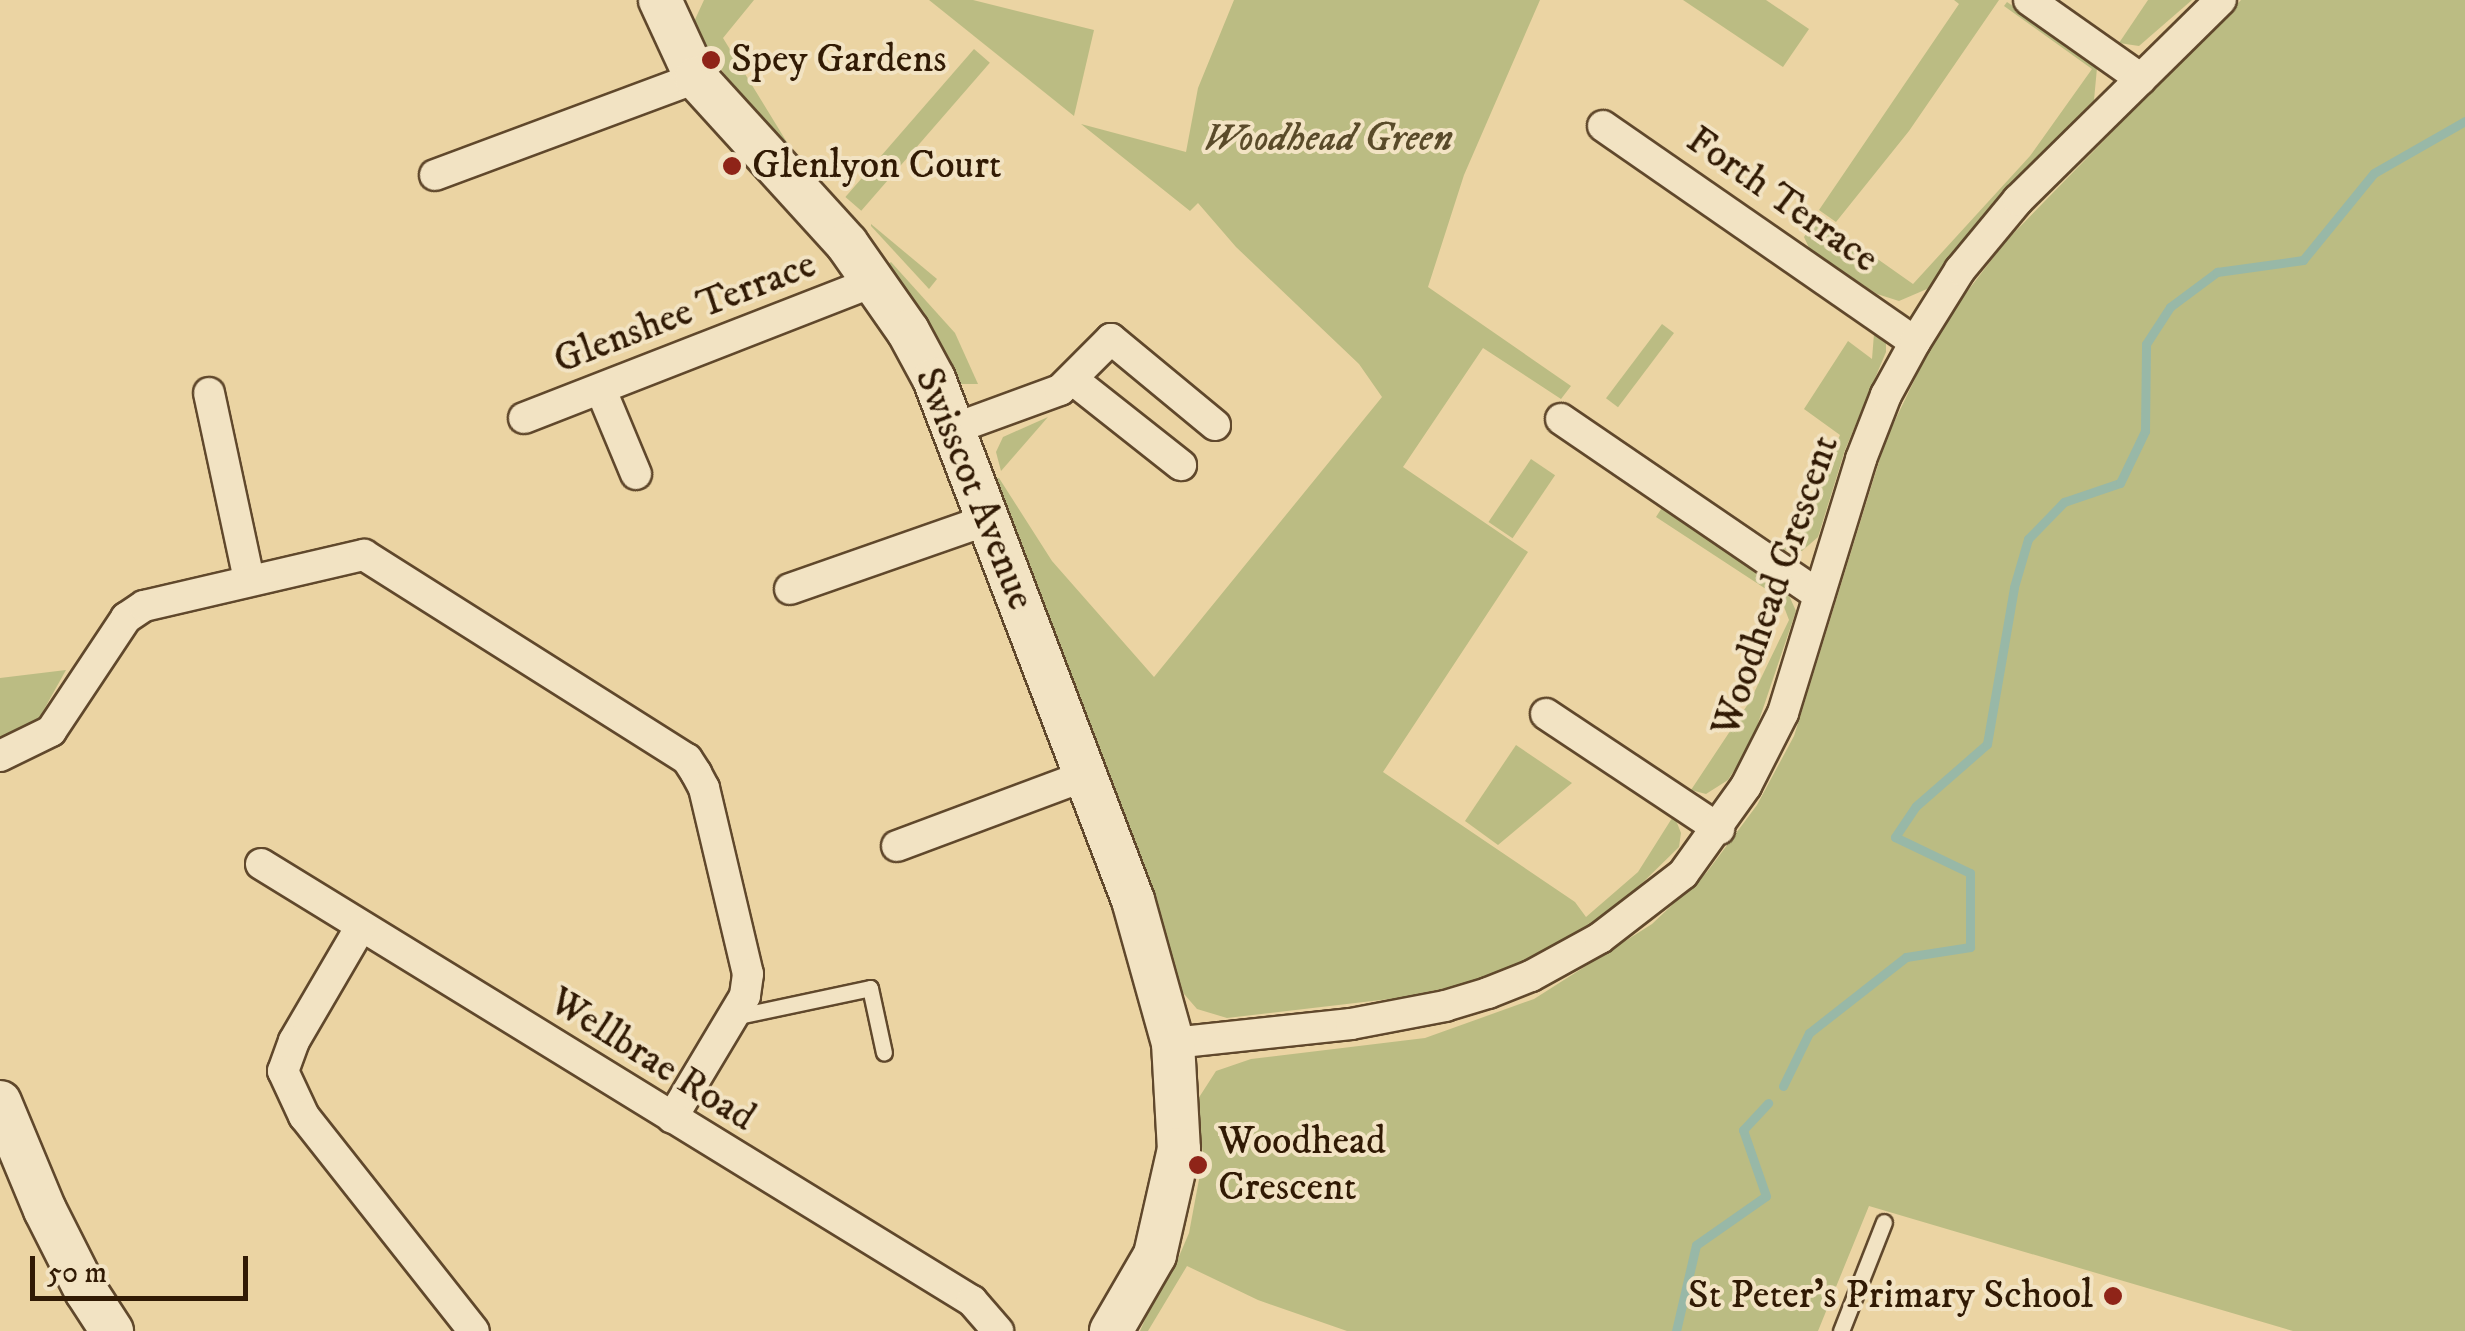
<!DOCTYPE html>
<style>
body{margin:0}
#map{position:relative;width:2465px;height:1331px;overflow:hidden;background:#ebd4a3;font-family:"IM FELL DW Pica",serif}
div>[style]{position:absolute}
.green>*{inset:0;background:#bbbc83;transform-origin:0 0}
.stream>*{height:9px;margin:-4.5px;padding:0 4.5px;transform-origin:4.5px;border-radius:4.5px;background:#98b8a7}
.roads{filter:drop-shadow(2px 0 #60482c) drop-shadow(-2px 0 #60482c) drop-shadow(0 2px #60482c) drop-shadow(0 -2px #60482c)}
.lane>*{height:15px;margin:-7.5px;padding:0 7.5px;transform-origin:7.5px;border-radius:7.5px;background:#f2e3c3}
.street>*{height:30px;margin:-15px;padding:0 15px;transform-origin:15px;border-radius:15px;background:#f2e3c3}
.secondary>*{height:42px;margin:-21px;padding:0 21px;transform-origin:21px;border-radius:21px;background:#f2e3c3}
.dots>*{width:28px;height:28px;translate:-50% -50%;box-sizing:border-box;border:5px solid #f2e3c3;border-radius:50%}
span{translate:-50% -50%;white-space:nowrap;text-align:center;line-height:1.15;-webkit-text-stroke:8px #f2e3c3;paint-order:stroke}
.poi-label{font-size:40px;color:#311a04}
.left{translate:0 -50%;text-align:left}
.right{translate:-100% -50%;text-align:right}
.park-label{font-size:40px;color:#5a4b2a;font-style:italic}
.street-label{font-size:40px;color:#311a04}
.scale{position:absolute;left:30px;top:1256px;width:218px;height:45px;box-sizing:border-box;border:5px solid #311a04;border-top:0;padding-left:12px;font-size:30px;line-height:35px;white-space:nowrap;color:#311a04;-webkit-text-stroke:8px #f2e3c3;paint-order:stroke}
</style>
<div id="map">
<div class="green">
<i style="clip-path:polygon(704px 0,754px 0,723px 38px,788px 144px,782px 148px,710px 55px,704px 56px,692px 26px)"></i>
<i style="clip-path:polygon(929px 0,973px 0,1094px 30px,1074px 116px)"></i>
<i style="clip-path:polygon(1234px 0,1540px 0,1464px 175px,1428px 287px,1571px 386px,1561px 399px,1483px 348px,1403px 467px,1528px 552px,1383px 772px,1575px 902px,1586px 917px,1638px 872px,1674px 815px,1681px 833px,1679px 847px,1628px 897px,1591px 926px,1534px 958px,1465px 984px,1398px 998px,1227px 1018px,1197px 1009px,1178px 987px,994px 478px,999px 478px,1052px 561px,1154px 677px,1382px 397px,1359px 364px,1236px 247px,1198px 203px,1190px 211px,1081px 124px,1186px 152px,1198px 88px)"></i>
<i style="clip-path:polygon(1683px 0,1766px 0,1809px 29px,1783px 67px)"></i>
<i style="clip-path:polygon(1954px 0,1999px 0,1909px 131px,1836px 222px,1819px 210px,1959px 4px)"></i>
<i style="clip-path:polygon(2148px 0,2192px 0,2139px 46px,2119px 43px)"></i>
<i style="clip-path:polygon(2241px 0,2465px 0,2465px 1331px,2293px 1331px,1869px 1206px,1818px 1331px,1347px 1331px,1258px 1300px,1187px 1266px,1148px 1331px,1140px 1331px,1168px 1267px,1177px 1261px,1189px 1233px,1203px 1158px,1198px 1099px,1216px 1071px,1251px 1059px,1425px 1038px,1534px 999px,1652px 924px,1707px 872px,1757px 805px,1794px 736px,1886px 439px,1940px 327px,2006px 241px)"></i>
<i style="clip-path:polygon(2007px 2px,2089px 57px,2097px 68px,2094px 100px,1990px 207px,1927px 289px,1899px 301px,1877px 294px,1810px 250px,1804px 237px,1818px 217px,1913px 284px,2030px 156px,2092px 69px,2004px 6px)"></i>
<i style="left:974px;top:49px;width:21px;height:196px;rotate:41deg"></i>
<i style="clip-path:polygon(871px 224px,937px 279px,929px 289px,871px 226px)"></i>
<i style="clip-path:polygon(891px 262px,955px 333px,978px 384px,957px 384px,887px 265px)"></i>
<i style="clip-path:polygon(1875px 321px,1886px 340px,1886px 352px,1845px 450px,1818px 537px,1802px 551px,1777px 550px,1809px 503px,1840px 435px,1804px 409px,1848px 341px,1872px 359px)"></i>
<i style="left:1662px;top:324px;width:15px;height:93px;rotate:37deg"></i>
<i style="clip-path:polygon(1048px 417px,1001px 471px,996px 452px,1003px 437px)"></i>
<i style="left:1531px;top:459px;width:29px;height:76px;rotate:34deg"></i>
<i style="clip-path:polygon(1663px 506px,1787px 591px,1796px 611px,1751px 744px,1728px 780px,1706px 794px,1691px 790px,1750px 701px,1789px 620px,1781px 599px,1656px 517px)"></i>
<i style="clip-path:polygon(66px 670px,37px 722px,0 737px,0 678px)"></i>
<i style="clip-path:polygon(1516px 745px,1572px 783px,1498px 845px,1465px 821px)"></i>
</div>
<div class="stream">
<i style="left:1783px;top:1086px;width:59px;rotate:-63.9deg"></i>
<i style="left:1809px;top:1033px;width:123px;rotate:-38.1deg"></i>
<i style="left:1906px;top:957px;width:65px;rotate:-8.9deg"></i>
<i style="left:1970px;top:947px;width:74px;rotate:-90deg"></i>
<i style="left:1970px;top:873px;width:83px;rotate:-154.4deg"></i>
<i style="left:1895px;top:837px;width:37px;rotate:-56deg"></i>
<i style="left:1916px;top:806px;width:94px;rotate:-41.1deg"></i>
<i style="left:1987px;top:744px;width:159px;rotate:-80.2deg"></i>
<i style="left:2014px;top:587px;width:50px;rotate:-73.7deg"></i>
<i style="left:2028px;top:539px;width:52px;rotate:-45.8deg"></i>
<i style="left:2064px;top:502px;width:59px;rotate:-18.7deg"></i>
<i style="left:2120px;top:483px;width:58px;rotate:-64.3deg"></i>
<i style="left:2145px;top:431px;width:87px;rotate:-89.3deg"></i>
<i style="left:2146px;top:344px;width:44px;rotate:-57deg"></i>
<i style="left:2170px;top:307px;width:59px;rotate:-36.7deg"></i>
<i style="left:2217px;top:272px;width:87px;rotate:-7.9deg"></i>
<i style="left:2303px;top:260px;width:112px;rotate:-50.8deg"></i>
<i style="left:2374px;top:173px;width:105px;rotate:-29.7deg"></i>
<i style="left:1676px;top:1331px;width:88px;rotate:-76.9deg"></i>
<i style="left:1696px;top:1245px;width:85px;rotate:-35deg"></i>
<i style="left:1766px;top:1196px;width:70px;rotate:-109.2deg"></i>
<i style="left:1743px;top:1130px;width:37px;rotate:-47deg"></i>
</div>
<div class="roads">
<div class="lane">
<i style="left:734px;top:1017px;width:139px;rotate:-12deg"></i>
<i style="left:870px;top:988px;width:66px;rotate:77.8deg"></i>
<i style="left:1841px;top:1331px;width:117px;rotate:-68.5deg"></i>
</div>
<div class="street">
<i style="left:2029px;top:0;width:137px;rotate:35.2deg"></i>
<i style="left:1603px;top:126px;width:379px;rotate:34.7deg"></i>
<i style="left:435px;top:175px;width:278px;rotate:-20.4deg"></i>
<i style="left:1072px;top:379px;width:139px;rotate:38.3deg"></i>
<i style="left:601px;top:390px;width:91px;rotate:67.4deg"></i>
<i style="left:209px;top:393px;width:190px;rotate:77.9deg"></i>
<i style="left:524px;top:418px;width:377px;rotate:-21.3deg"></i>
<i style="left:1561px;top:419px;width:312px;rotate:34.3deg"></i>
<i style="left:956px;top:428px;width:111px;rotate:-20.1deg"></i>
<i style="left:1060px;top:390px;width:72px;rotate:-45deg"></i>
<i style="left:1111px;top:339px;width:135px;rotate:39.6deg"></i>
<i style="left:790px;top:589px;width:212px;rotate:-19.3deg"></i>
<i style="left:1546px;top:714px;width:208px;rotate:33.6deg"></i>
<i style="left:0;top:756px;width:57px;rotate:-26.1deg"></i>
<i style="left:51px;top:731px;width:136px;rotate:-56.4deg"></i>
<i style="left:126px;top:618px;width:22px;rotate:-34deg"></i>
<i style="left:144px;top:606px;width:226px;rotate:-13.1deg"></i>
<i style="left:364px;top:555px;width:382px;rotate:32.3deg"></i>
<i style="left:687px;top:759px;width:17px;rotate:57deg"></i>
<i style="left:696px;top:773px;width:17px;rotate:62deg"></i>
<i style="left:704px;top:788px;width:191px;rotate:76.7deg"></i>
<i style="left:748px;top:974px;width:22px;rotate:98deg"></i>
<i style="left:745px;top:996px;width:142px;rotate:120.9deg"></i>
<i style="left:897px;top:846px;width:200px;rotate:-20.5deg"></i>
<i style="left:261px;top:864px;width:835px;rotate:31.58deg"></i>
<i style="left:972px;top:1301px;width:40px;rotate:49deg"></i>
<i style="left:360px;top:928px;width:131px;rotate:120.3deg"></i>
<i style="left:294px;top:1041px;width:32px;rotate:110deg"></i>
<i style="left:283px;top:1071px;width:50px;rotate:65deg"></i>
<i style="left:304px;top:1116px;width:274px;rotate:51.7deg"></i>
<i style="left:1173px;top:1043px;width:179px;rotate:-6.1deg"></i>
<i style="left:1351px;top:1024px;width:96px;rotate:-10.8deg"></i>
<i style="left:1445px;top:1006px;width:45px;rotate:-16.8deg"></i>
<i style="left:1488px;top:993px;width:46px;rotate:-21.6deg"></i>
<i style="left:1531px;top:976px;width:79px;rotate:-28.8deg"></i>
<i style="left:1600px;top:938px;width:105px;rotate:-37.6deg"></i>
<i style="left:1683px;top:874px;width:108px;rotate:-54.4deg"></i>
<i style="left:1746px;top:786px;width:82px;rotate:-63.1deg"></i>
<i style="left:1783px;top:713px;width:266px;rotate:-72.9deg"></i>
<i style="left:1861px;top:459px;width:69px;rotate:-68.7deg"></i>
<i style="left:1886px;top:395px;width:60px;rotate:-61.3deg"></i>
<i style="left:1915px;top:342px;width:85px;rotate:-58deg"></i>
<i style="left:1960px;top:270px;width:91px;rotate:-50.4deg"></i>
<i style="left:2018px;top:200px;width:285px;rotate:-44.6deg"></i>
</div>
<div class="secondary">
<i style="left:660px;top:0;width:86px;rotate:65.2deg"></i>
<i style="left:696px;top:78px;width:224px;rotate:47.7deg"></i>
<i style="left:847px;top:244px;width:106px;rotate:55deg"></i>
<i style="left:908px;top:331px;width:55px;rotate:61.6deg"></i>
<i style="left:934px;top:379px;width:558px;rotate:69.1deg"></i>
<i style="left:1133px;top:900px;width:148px;rotate:74.4deg"></i>
<i style="left:1173px;top:1043px;width:106px;rotate:86.8deg"></i>
<i style="left:1179px;top:1149px;width:109px;rotate:102.8deg"></i>
<i style="left:1155px;top:1255px;width:88px;rotate:120.1deg"></i>
<i style="left:0;top:1102px;width:117px;rotate:67.4deg"></i>
<i style="left:45px;top:1210px;width:91px;rotate:63.2deg"></i>
<i style="left:86px;top:1291px;width:48px;rotate:57deg"></i>
</div>
</div>
<div class="dots">
<i style="left:711px;top:60px;background:#8f2418"></i>
<i style="left:732px;top:166px;background:#8f2418"></i>
<i style="left:1198px;top:1165px;background:#8f2418"></i>
<i style="left:2113px;top:1296px;background:#8f2418"></i>
</div>
<div class="poi-label">
<span class="left" style="left:731px;top:60px">Spey Gardens</span>
<span class="left" style="left:752px;top:166px">Glenlyon Court</span>
<span class="left" style="left:1218px;top:1165px">Woodhead<br>Crescent</span>
<span class="right" style="left:2093px;top:1296px">St Peter's Primary School</span>
</div>
<div class="park-label">
<span style="left:1328px;top:139px">Woodhead Green</span>
</div>
<div class="street-label">
<span style="left:1782px;top:200px;rotate:35deg">Forth Terrace</span>
<span style="left:685px;top:313px;rotate:-21deg">Glenshee Terrace</span>
<span style="left:974px;top:489px;rotate:68deg">Swisscot Avenue</span>
<span style="left:1776px;top:586px;rotate:-71deg">Woodhead Crescent</span>
<span style="left:652px;top:1060px;rotate:32deg">Wellbrae Road</span>
</div>
<div class="scale">50 m</div>
</div>
